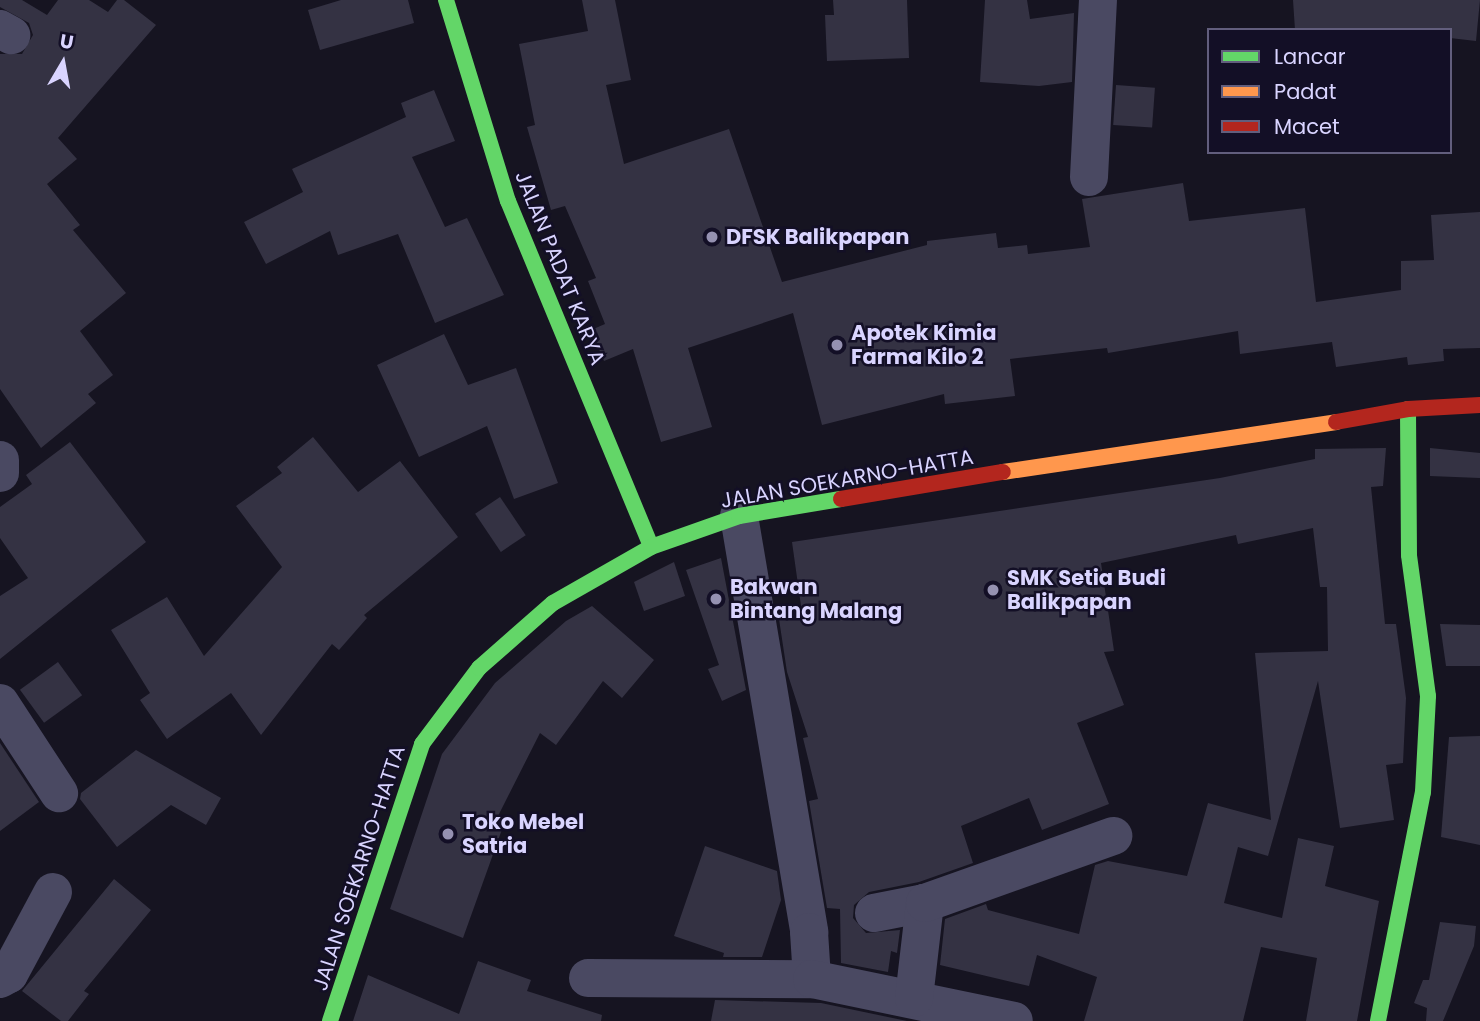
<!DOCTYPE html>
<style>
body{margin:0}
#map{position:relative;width:1480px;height:1021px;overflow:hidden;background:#161421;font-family:Poppins,sans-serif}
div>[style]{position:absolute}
.building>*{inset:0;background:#343243;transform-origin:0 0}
.street>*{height:38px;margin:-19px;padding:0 19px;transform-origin:19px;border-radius:19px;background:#4a4962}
.fast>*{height:16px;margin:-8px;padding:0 8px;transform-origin:8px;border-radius:8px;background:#63d668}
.slow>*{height:16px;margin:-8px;padding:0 8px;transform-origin:8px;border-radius:8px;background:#ff974d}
.jam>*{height:16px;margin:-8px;padding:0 8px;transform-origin:8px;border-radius:8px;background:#b3261e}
.dots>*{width:19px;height:19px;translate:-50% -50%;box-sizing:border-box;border:4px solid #130f26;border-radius:50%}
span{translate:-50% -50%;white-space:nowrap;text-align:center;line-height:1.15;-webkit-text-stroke:5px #130f26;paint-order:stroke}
.poi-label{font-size:21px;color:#d9d4ff;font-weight:700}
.left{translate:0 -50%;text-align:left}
.street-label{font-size:21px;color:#d9d4ff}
.legend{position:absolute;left:1207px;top:28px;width:245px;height:126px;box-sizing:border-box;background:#130f26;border:2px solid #625e7d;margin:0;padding:9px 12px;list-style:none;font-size:21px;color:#d9d4ff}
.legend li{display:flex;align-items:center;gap:14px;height:35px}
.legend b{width:35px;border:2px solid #625e7d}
.north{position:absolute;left:28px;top:28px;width:70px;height:70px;-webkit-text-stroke:5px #130f26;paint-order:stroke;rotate:10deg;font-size:19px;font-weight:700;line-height:28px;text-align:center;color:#d9d4ff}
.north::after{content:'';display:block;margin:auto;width:24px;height:32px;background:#d9d4ff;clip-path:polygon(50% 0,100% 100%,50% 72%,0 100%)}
</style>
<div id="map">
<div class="building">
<i style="clip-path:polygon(0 0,22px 0,47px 15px,58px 0,89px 0,108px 12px,117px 0,124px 0,156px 25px,58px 138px,77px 159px,47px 184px,80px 225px,73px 230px,126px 293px,80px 331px,113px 375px,88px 394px,96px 403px,41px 448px,0 389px,0 54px,22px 54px,33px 35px,29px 23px,0 7px)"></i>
<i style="clip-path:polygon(341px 0,408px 0,414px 23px,320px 50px,308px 10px)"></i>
<i style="clip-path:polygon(582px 0,615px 0,631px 80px,606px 85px,624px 164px,729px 129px,782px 282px,927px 245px,927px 241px,996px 233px,998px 248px,1027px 245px,1028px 254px,1090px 247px,1082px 199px,1183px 183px,1189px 221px,1305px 208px,1316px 302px,1401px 290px,1401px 261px,1434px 260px,1431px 215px,1480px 212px,1480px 348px,1443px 349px,1444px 361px,1408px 365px,1407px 357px,1336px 367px,1332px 342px,1240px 354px,1238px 331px,1108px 353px,1107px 348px,1010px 359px,1015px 396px,945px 404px,944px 394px,822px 425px,793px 313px,688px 348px,712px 427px,661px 442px,633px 349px,604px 361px,591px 330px,605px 324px,588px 281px,596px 278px,565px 206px,551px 210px,527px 127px,535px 125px,519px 44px,588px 31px)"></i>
<i style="clip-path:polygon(833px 0,907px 0,909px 58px,827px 61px,825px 15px,834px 15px)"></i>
<i style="clip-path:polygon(985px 0,1027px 0,1030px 19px,1074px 13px,1072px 82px,1039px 86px,980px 82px)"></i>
<i style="clip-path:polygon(1293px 0,1480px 0,1476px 41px,1450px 38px,1450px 30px,1295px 30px)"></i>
<i style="left:1116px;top:85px;width:39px;height:40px;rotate:4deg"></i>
<i style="clip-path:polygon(434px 90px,455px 141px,412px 157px,445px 227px,467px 218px,504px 295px,435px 323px,398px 234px,338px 255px,330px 231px,266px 264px,244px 222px,303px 192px,292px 169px,406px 117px,401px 103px)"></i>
<i style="clip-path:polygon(444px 334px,468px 385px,516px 368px,558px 483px,514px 499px,487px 426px,419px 457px,377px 365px)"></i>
<i style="clip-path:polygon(313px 437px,358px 492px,400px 461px,458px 537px,364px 615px,367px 618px,339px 650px,332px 644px,261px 735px,231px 693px,167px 739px,140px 700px,150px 693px,111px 630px,167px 597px,204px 656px,282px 567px,236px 506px,282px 473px,277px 467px)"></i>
<i style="clip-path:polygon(70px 442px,146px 542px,0 659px,0 596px,28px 578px,0 538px,0 507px,32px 484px,26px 475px)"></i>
<i style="clip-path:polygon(1386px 448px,1383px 486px,1371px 487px,1385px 624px,1396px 624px,1406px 698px,1403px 763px,1386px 765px,1394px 820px,1340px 828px,1318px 681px,1268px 856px,1238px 847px,1224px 903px,1282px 918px,1298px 838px,1334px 846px,1325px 886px,1379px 901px,1357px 1021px,1306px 1021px,1317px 958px,1261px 947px,1243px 1021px,1084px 1021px,1097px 977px,1037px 955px,1029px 986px,940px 965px,945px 919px,986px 904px,988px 910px,1079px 934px,1095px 865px,1108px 861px,1187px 876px,1208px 803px,1271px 820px,1255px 653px,1328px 651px,1327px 587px,1320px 587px,1313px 528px,1238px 544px,1236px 535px,1101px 563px,1114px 651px,1104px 652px,1124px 705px,1077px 723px,1109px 804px,1042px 830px,1029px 798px,961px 826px,973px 863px,919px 882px,869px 892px,854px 905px,853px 918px,866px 933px,900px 930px,897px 953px,891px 951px,888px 972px,841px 963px,840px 909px,827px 908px,809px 801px,818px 799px,803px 738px,808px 737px,787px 672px,779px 619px,802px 613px,792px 542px,1220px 478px,1315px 459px,1315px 449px)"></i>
<i style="clip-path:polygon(1430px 448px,1480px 453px,1480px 478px,1430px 476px)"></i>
<i style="left:500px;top:497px;width:46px;height:30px;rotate:56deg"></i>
<i style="clip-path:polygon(721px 558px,746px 690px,722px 701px,708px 669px,719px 665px,686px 570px)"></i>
<i style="clip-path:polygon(674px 562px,685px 596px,644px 611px,634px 582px)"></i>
<i style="clip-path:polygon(592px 606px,654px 660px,622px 698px,603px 681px,556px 745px,540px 733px,497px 818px,505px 821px,463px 938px,390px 909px,442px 754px,495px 683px,566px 621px)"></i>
<i style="clip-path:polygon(1440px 624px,1480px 625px,1480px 666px,1446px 666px)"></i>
<i style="left:58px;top:662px;width:41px;height:47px;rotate:54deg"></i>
<i style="clip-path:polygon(1480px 736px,1480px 845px,1441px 837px,1449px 737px)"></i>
<i style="clip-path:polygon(0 743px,39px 802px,0 831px)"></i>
<i style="clip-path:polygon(136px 750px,221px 798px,206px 825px,171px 805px,117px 847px,80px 799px,81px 793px)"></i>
<i style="clip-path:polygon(705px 846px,777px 871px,781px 900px,762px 957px,723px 957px,724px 953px,674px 936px)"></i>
<i style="clip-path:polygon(114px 879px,151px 910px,84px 991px,89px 994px,68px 1021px,61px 1021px,22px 991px)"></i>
<i style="clip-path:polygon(1440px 922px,1476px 926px,1474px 946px,1443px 1021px,1426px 1021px,1427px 1008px,1414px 1003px,1423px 980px,1429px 980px)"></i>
<i style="clip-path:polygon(478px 961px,531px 980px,527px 991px,602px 1015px,601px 1021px,353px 1021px,368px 975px,459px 1014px)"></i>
<i style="clip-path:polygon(715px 1000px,821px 1003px,907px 1021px,711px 1021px)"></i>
</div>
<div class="street">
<i style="left:0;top:29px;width:13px;rotate:29deg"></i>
<i style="left:1089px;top:177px;width:177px;rotate:-87.1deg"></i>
<i style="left:0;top:460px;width:13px;rotate:90deg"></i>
<i style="left:739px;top:516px;width:422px;rotate:80.4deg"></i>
<i style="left:809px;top:932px;width:47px;rotate:86.3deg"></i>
<i style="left:0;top:703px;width:108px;rotate:56.8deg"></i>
<i style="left:874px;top:913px;width:52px;rotate:-11.1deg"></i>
<i style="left:588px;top:978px;width:224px;rotate:0.3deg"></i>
<i style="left:812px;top:979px;width:206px;rotate:11.7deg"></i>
<i style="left:0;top:979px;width:10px;rotate:-29deg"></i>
<i style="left:9px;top:974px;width:93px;rotate:-61.8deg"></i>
<i style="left:914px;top:998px;width:96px;rotate:-83.4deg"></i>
<i style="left:925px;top:903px;width:200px;rotate:-19.6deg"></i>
</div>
<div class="fast">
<i style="left:446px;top:0;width:210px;rotate:72.9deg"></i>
<i style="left:508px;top:201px;width:374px;rotate:67.5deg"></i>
<i style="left:330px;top:1021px;width:292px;rotate:-71.6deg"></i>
<i style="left:422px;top:744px;width:95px;rotate:-53.1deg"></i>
<i style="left:479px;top:668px;width:98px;rotate:-41.3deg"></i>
<i style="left:553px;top:603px;width:113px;rotate:-29.7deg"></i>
<i style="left:651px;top:547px;width:93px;rotate:-19.4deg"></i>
<i style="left:739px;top:516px;width:103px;rotate:-9.5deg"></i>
<i style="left:1378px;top:1021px;width:233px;rotate:-78.9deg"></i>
<i style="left:1423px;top:792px;width:96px;rotate:-87deg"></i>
<i style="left:1428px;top:696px;width:142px;rotate:-97.7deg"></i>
<i style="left:1409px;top:555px;width:146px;rotate:-90.4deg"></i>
</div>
<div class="slow">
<i style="left:1003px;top:472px;width:337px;rotate:-8.5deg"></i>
</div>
<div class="jam">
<i style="left:1336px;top:422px;width:73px;rotate:-10.2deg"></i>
<i style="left:1408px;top:409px;width:72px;rotate:-3.2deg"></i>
<i style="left:841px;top:499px;width:164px;rotate:-9.5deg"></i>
</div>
<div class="dots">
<i style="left:712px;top:237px;background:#9591b1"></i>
<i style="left:837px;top:345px;background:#9591b1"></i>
<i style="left:993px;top:590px;background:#9591b1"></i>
<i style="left:716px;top:599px;background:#9591b1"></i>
<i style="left:448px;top:834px;background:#9591b1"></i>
</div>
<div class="poi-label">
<span class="left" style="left:726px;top:237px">DFSK Balikpapan</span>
<span class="left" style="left:851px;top:345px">Apotek Kimia<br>Farma Kilo 2</span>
<span class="left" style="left:1007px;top:590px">SMK Setia Budi<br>Balikpapan</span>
<span class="left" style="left:730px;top:599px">Bakwan<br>Bintang Malang</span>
<span class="left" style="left:462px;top:834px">Toko Mebel<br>Satria</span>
</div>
<div class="street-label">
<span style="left:560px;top:268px;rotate:68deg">JALAN PADAT KARYA</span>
<span style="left:847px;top:479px;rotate:-10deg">JALAN SOEKARNO-HATTA</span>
<span style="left:359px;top:868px;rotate:-72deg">JALAN SOEKARNO-HATTA</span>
</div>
<ul class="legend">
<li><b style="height:9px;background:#63d668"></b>Lancar</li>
<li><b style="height:9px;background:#ff974d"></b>Padat</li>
<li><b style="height:9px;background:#b3261e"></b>Macet</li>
</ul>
<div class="north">U</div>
</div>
